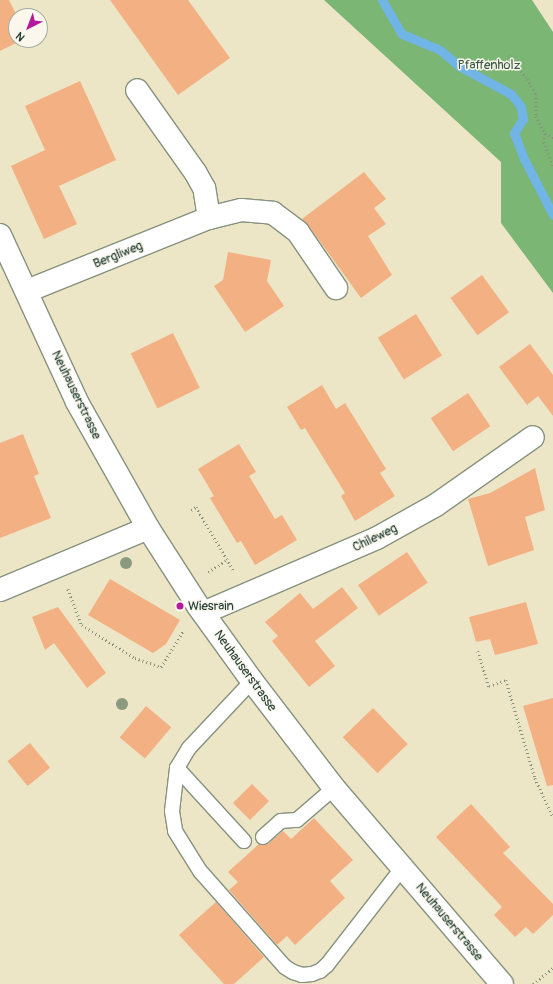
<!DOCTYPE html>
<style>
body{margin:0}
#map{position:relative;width:553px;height:984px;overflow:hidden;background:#ece6c7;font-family:Pangolin,sans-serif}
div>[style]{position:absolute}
.forest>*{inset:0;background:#7bb674}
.stream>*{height:9px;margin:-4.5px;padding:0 4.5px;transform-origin:4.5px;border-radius:4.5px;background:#71b4e6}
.building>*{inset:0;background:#f3b083;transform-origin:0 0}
.path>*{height:2.5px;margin-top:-1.25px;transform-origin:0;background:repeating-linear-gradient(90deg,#86927e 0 1px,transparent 0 4px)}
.roads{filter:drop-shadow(1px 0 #86927e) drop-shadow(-1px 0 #86927e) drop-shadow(0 1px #86927e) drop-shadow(0 -1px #86927e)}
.service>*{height:14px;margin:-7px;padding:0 7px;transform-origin:7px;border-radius:7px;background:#fff}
.minor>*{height:22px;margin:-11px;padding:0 11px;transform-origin:11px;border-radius:11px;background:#fff}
.trees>*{width:12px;height:12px;margin:-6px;border-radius:50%;background:#899a80}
.dots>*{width:11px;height:11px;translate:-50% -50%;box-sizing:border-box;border:2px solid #fbf7ec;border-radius:50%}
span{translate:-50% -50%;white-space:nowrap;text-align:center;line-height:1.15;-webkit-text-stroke:3px #fbf7ec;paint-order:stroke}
.park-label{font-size:13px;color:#385b45}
.street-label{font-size:13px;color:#1f3d34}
.poi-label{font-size:13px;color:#1f3d34}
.left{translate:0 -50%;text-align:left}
.north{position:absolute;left:8px;top:8px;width:40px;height:40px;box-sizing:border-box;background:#fbf7ec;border:1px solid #a3ada2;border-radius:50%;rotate:222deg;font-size:11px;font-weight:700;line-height:16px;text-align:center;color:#1f3d34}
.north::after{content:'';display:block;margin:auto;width:14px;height:18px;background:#b5179e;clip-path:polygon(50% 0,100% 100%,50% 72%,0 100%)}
</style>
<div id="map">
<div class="forest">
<i style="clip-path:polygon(324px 0,532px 0,553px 32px,553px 293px,501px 223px,501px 162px)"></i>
</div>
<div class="stream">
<i style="left:382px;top:0;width:39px;rotate:60deg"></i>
<i style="left:402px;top:34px;width:41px;rotate:22.8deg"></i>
<i style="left:440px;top:50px;width:25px;rotate:40deg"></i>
<i style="left:459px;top:66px;width:59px;rotate:28.3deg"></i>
<i style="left:511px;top:94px;width:16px;rotate:52deg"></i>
<i style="left:521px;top:107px;width:12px;rotate:81deg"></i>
<i style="left:523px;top:119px;width:17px;rotate:123deg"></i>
<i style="left:514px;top:133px;width:28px;rotate:69deg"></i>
<i style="left:524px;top:159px;width:63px;rotate:62.6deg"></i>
</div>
<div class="building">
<i style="clip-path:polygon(0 0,9px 0,17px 16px,16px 40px,22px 40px,0 51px)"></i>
<i style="clip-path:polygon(110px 0,188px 0,230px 58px,178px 95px)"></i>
<i style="clip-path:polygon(80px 81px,116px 160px,59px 186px,77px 224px,44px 239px,11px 166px,45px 150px,25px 106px)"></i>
<i style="clip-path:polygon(364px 172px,386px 199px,374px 208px,386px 224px,368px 236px,392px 275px,361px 298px,308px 225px,302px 219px)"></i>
<i style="clip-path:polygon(228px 252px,271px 260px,267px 281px,284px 306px,245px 332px,214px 286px,223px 280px)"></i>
<i style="left:482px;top:275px;width:46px;height:39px;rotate:54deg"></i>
<i style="left:416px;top:314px;width:49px;height:45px;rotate:58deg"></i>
<i style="left:173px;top:333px;width:61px;height:47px;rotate:64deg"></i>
<i style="clip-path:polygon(530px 344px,553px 375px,553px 416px,538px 396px,527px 405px,499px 367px)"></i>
<i style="clip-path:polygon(322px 385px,336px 409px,345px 403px,386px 469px,380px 473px,395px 496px,355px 521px,341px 496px,345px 493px,305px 428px,301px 430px,287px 407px)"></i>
<i style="left:468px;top:393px;width:40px;height:45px;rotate:56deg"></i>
<i style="clip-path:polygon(23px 434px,39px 474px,34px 476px,51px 518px,0 538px,0 443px)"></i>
<i style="clip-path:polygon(239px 444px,256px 472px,249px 476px,275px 519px,282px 515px,297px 540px,255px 565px,241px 541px,237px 543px,210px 498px,214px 496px,198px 469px)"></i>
<i style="clip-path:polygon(535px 468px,545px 510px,525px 517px,534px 550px,488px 566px,468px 499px,490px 493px)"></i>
<i style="left:407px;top:552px;width:37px;height:59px;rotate:56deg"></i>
<i style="clip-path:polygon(110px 579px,180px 620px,166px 644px,153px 653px,88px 615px)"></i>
<i style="clip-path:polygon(342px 587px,358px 608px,315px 641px,335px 666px,309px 687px,272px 641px,278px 636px,265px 622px,300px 593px,313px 609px)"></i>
<i style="clip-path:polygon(526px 602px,538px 644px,495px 655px,490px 639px,476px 642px,469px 617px)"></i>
<i style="clip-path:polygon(58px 607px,106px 673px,87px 688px,54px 643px,45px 650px,32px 617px)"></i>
<i style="clip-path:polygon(553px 698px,553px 785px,547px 786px,523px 706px)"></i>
<i style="left:146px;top:706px;width:33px;height:41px;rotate:40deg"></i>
<i style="left:373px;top:708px;width:50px;height:42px;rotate:46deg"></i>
<i style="left:30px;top:743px;width:32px;height:29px;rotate:51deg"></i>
<i style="left:252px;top:784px;width:24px;height:27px;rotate:45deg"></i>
<i style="clip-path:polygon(471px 804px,510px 847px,503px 853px,553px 904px,553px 915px,533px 934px,526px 927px,515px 937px,494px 915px,502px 907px,436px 837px)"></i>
<i style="clip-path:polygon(314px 818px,353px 860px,330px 881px,345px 898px,295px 945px,287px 936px,277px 945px,229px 890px,238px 882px,228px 872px,259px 844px,264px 845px,268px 844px,283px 831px,291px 839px)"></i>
<i style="clip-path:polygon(216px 902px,264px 957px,234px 984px,224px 984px,179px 935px)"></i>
</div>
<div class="path">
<i style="left:509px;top:55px;width:30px;rotate:53deg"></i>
<i style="left:527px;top:79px;width:17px;rotate:59deg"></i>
<i style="left:536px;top:94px;width:22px;rotate:90deg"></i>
<i style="left:536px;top:116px;width:20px;rotate:63deg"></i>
<i style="left:553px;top:138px;width:9px;rotate:-153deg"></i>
<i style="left:545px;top:134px;width:8px;rotate:97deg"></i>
<i style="left:544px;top:142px;width:25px;rotate:69deg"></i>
<i style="left:191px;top:510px;width:6px;rotate:-31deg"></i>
<i style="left:196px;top:507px;width:74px;rotate:59.3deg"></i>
<i style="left:208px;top:572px;width:24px;rotate:-33deg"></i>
<i style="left:68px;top:589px;width:39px;rotate:69deg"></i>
<i style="left:82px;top:625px;width:62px;rotate:31.9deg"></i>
<i style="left:135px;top:658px;width:28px;rotate:19deg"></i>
<i style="left:161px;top:667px;width:42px;rotate:-58.6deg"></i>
<i style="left:478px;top:651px;width:37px;rotate:73deg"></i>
<i style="left:489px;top:686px;width:18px;rotate:-19deg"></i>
<i style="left:506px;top:680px;width:102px;rotate:73.5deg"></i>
<i style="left:535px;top:778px;width:43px;rotate:65.2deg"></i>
<i style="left:533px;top:984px;width:26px;rotate:-39deg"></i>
</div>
<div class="roads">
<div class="service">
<i style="left:252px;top:681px;width:92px;rotate:133.2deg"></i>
<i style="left:189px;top:748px;width:23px;rotate:121deg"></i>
<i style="left:177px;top:768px;width:43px;rotate:96.6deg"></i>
<i style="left:172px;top:811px;width:20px;rotate:81deg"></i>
<i style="left:175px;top:831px;width:47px;rotate:58deg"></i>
<i style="left:200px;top:871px;width:128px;rotate:48.5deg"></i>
<i style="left:285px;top:967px;width:9px;rotate:32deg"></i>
<i style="left:293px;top:972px;width:9px;rotate:18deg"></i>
<i style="left:302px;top:975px;width:10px;rotate:-6deg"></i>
<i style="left:312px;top:974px;width:9px;rotate:-21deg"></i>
<i style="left:320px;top:971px;width:9px;rotate:-41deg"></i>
<i style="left:327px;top:965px;width:124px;rotate:-52.2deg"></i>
<i style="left:177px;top:768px;width:99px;rotate:47.5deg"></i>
<i style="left:263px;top:837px;width:24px;rotate:-42deg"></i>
<i style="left:281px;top:821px;width:16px;rotate:-4deg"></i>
<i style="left:297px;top:820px;width:49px;rotate:-40.9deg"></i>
</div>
<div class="minor">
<i style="left:209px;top:218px;width:33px;rotate:-14deg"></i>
<i style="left:241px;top:210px;width:32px;rotate:5deg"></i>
<i style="left:273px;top:213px;width:31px;rotate:37deg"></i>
<i style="left:298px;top:232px;width:68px;rotate:55.8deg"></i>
<i style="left:0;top:235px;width:184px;rotate:65.2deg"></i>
<i style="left:77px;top:402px;width:145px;rotate:60.6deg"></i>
<i style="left:148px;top:528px;width:93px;rotate:57.3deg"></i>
<i style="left:198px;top:606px;width:92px;rotate:54.2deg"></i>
<i style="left:252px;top:681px;width:135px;rotate:52.5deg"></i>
<i style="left:334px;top:788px;width:258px;rotate:49.4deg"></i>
<i style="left:27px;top:291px;width:196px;rotate:-21.9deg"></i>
<i style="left:209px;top:218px;width:30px;rotate:-99deg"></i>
<i style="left:204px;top:188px;width:18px;rotate:-119deg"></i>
<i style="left:195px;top:172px;width:100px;rotate:-125.3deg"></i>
<i style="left:0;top:590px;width:160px;rotate:-22.7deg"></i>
<i style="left:203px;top:613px;width:189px;rotate:-23.3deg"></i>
<i style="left:377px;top:538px;width:68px;rotate:-29.2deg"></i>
<i style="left:436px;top:505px;width:118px;rotate:-35deg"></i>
</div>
</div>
<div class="trees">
<i style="left:126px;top:563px"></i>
<i style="left:122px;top:704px"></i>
</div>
<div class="dots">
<i style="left:180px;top:606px;background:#b5179e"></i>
</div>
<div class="park-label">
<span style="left:489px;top:65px">Pfaffenholz</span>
</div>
<div class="street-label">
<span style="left:118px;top:255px;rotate:-22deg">Bergliweg</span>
<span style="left:76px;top:395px;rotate:64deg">Neuhauserstrasse</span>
<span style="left:375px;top:538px;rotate:-26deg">Chileweg</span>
<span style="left:245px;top:671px;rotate:54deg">Neuhauserstrasse</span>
<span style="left:449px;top:922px;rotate:50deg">Neuhauserstrasse</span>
</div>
<div class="poi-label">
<span class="left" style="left:188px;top:606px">Wiesrain</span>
</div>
<div class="north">N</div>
</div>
